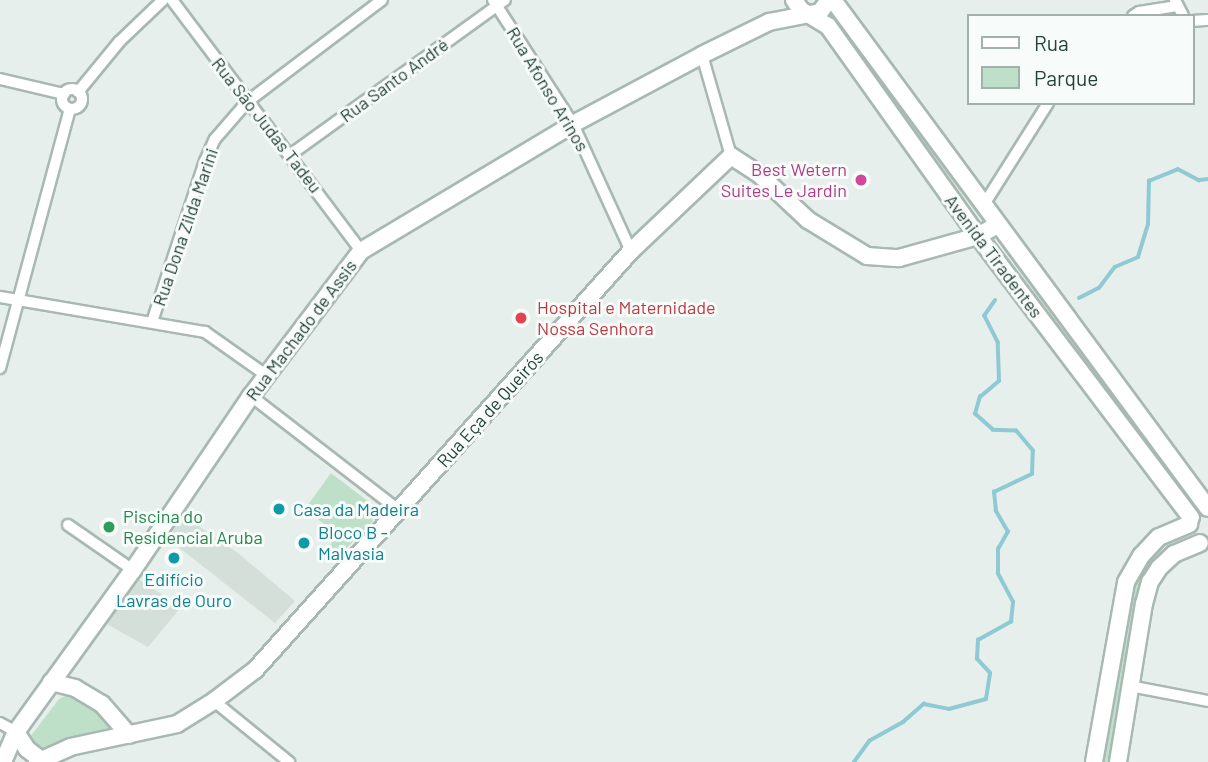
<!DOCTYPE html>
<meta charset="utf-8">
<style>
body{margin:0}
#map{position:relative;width:1208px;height:762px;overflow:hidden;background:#e6efeb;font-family:Barlow,sans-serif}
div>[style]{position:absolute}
.built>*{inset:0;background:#d4dfda}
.green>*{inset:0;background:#bfe0c8;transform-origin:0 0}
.water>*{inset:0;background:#8ec9d4}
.round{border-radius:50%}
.stream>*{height:3.5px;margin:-1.75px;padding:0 1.75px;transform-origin:1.75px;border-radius:1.75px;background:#8ec9d4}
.roads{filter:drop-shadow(2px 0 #a8b8b2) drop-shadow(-2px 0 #a8b8b2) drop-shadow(0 2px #a8b8b2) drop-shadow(0 -2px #a8b8b2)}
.minor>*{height:10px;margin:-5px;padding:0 5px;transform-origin:5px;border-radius:5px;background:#fff}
.minor>.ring{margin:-5px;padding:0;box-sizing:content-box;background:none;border:10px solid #fff;border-radius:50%}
.secondary>*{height:16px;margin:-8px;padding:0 8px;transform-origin:8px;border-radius:8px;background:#fff}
.dots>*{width:19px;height:19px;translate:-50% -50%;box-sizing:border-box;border:4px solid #f7fbf9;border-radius:50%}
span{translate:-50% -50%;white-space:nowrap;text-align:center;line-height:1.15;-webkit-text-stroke:6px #f7fbf9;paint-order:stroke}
.street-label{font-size:18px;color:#24423a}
.hotel-label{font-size:18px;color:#b23c85}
.right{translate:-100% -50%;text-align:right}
.health-label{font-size:18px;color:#be3a42}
.left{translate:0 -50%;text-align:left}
.culture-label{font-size:18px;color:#0d838f}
.leisure-label{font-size:18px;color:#27864d}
.legend{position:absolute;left:967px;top:14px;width:228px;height:91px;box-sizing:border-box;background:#f7fbf9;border:2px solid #a3b1ad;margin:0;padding:9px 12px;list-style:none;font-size:21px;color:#24423a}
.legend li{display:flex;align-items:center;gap:14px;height:35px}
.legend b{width:35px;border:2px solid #a3b1ad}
</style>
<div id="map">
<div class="built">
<i style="clip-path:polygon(183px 515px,238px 553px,295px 601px,275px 623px,168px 539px)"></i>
<i style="clip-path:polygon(137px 578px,181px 607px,148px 647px,103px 622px)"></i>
</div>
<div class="green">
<i style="left:831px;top:7px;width:266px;height:8px;rotate:53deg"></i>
<i style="clip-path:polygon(997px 234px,1192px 498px,1191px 502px,1186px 502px,994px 236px)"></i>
<i style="clip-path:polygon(331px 473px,369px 502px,373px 521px,335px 560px,325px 551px,338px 535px,305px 509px)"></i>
<i style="clip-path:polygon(1159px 548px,1163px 552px,1112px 762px,1102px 762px,1133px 587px,1142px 565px)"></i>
<i style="clip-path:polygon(65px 696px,89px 700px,109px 721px,109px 727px,104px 732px,40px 750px,30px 737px,59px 699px)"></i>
</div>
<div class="water">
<i class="round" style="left:100px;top:518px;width:18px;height:18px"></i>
</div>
<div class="stream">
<i style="left:1079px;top:298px;width:22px;rotate:-27deg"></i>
<i style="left:1099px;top:288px;width:26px;rotate:-53deg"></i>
<i style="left:1115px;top:267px;width:25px;rotate:-23deg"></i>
<i style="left:1138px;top:257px;width:34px;rotate:-73deg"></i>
<i style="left:1148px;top:224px;width:43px;rotate:-88.7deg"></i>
<i style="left:1149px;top:181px;width:31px;rotate:-22deg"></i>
<i style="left:1178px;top:169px;width:24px;rotate:28deg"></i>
<i style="left:1199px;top:180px;width:9px;rotate:-6deg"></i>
<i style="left:854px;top:762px;width:26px;rotate:-54deg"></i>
<i style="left:869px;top:741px;width:39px;rotate:-29deg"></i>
<i style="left:903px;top:722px;width:28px;rotate:-41deg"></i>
<i style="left:924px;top:704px;width:25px;rotate:11deg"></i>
<i style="left:949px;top:709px;width:38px;rotate:-15deg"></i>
<i style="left:986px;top:699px;width:26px;rotate:-81deg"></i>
<i style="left:990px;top:673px;width:19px;rotate:-133deg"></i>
<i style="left:977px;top:659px;width:19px;rotate:-87deg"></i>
<i style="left:978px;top:640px;width:38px;rotate:-29deg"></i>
<i style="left:1011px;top:622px;width:20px;rotate:-84deg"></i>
<i style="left:1013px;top:602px;width:32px;rotate:-118deg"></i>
<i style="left:998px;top:574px;width:25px;rotate:-90deg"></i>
<i style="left:998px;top:549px;width:20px;rotate:-60deg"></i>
<i style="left:1008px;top:532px;width:24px;rotate:-120deg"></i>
<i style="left:996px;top:511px;width:19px;rotate:-96deg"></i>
<i style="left:994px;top:492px;width:42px;rotate:-25.3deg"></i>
<i style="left:1032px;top:474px;width:23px;rotate:-88deg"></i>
<i style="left:1033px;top:451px;width:26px;rotate:-130deg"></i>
<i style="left:1016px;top:431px;width:23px;rotate:-178deg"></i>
<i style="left:993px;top:430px;width:24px;rotate:-138deg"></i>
<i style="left:975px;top:414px;width:18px;rotate:-74deg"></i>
<i style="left:980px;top:397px;width:25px;rotate:-40deg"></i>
<i style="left:999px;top:381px;width:38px;rotate:-92deg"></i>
<i style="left:998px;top:343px;width:30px;rotate:-117deg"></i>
<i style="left:984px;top:316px;width:19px;rotate:-55deg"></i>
</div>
<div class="roads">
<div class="minor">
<i style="left:172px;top:0;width:314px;rotate:53deg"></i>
<i style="left:493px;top:0;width:148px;rotate:57.2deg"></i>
<i style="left:573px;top:124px;width:140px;rotate:65.5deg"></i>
<i style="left:1175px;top:0;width:18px;rotate:63deg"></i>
<i style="left:1133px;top:16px;width:7px;rotate:-34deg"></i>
<i style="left:1139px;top:12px;width:37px;rotate:-9deg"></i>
<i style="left:1192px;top:21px;width:16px;rotate:-4deg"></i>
<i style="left:702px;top:55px;width:105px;rotate:74deg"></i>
<i style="left:0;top:79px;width:66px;rotate:13.2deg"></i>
<i class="ring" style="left:62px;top:89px;width:10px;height:10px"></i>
<i style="left:78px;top:92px;width:65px;rotate:-50.6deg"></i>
<i style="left:119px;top:42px;width:61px;rotate:-43.7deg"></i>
<i style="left:290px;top:155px;width:265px;rotate:-35.8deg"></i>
<i style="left:983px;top:206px;width:122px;rotate:-57.7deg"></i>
<i style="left:0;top:297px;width:208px;rotate:9.7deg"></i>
<i style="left:205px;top:332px;width:75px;rotate:35.2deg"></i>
<i style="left:152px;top:322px;width:169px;rotate:-71.8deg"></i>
<i style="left:205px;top:161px;width:24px;rotate:-66deg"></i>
<i style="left:215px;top:139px;width:49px;rotate:-49.1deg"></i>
<i style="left:247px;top:102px;width:169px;rotate:-37.1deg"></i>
<i style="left:0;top:368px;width:268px;rotate:-74.9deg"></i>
<i style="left:251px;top:396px;width:188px;rotate:37.7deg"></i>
<i style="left:68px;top:525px;width:79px;rotate:34.7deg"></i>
<i style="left:1130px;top:686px;width:79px;rotate:10.9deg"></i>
<i style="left:214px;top:701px;width:97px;rotate:39.1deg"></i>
<i style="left:0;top:723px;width:18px;rotate:29deg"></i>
</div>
<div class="secondary">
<i style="left:794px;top:0;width:12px;rotate:55deg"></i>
<i style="left:801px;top:10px;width:31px;rotate:31deg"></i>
<i style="left:828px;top:26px;width:258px;rotate:54.5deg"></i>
<i style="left:978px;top:236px;width:353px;rotate:52.9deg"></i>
<i style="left:833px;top:0;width:631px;rotate:53.57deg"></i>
<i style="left:51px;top:682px;width:25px;rotate:14deg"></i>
<i style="left:75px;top:688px;width:31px;rotate:31deg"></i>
<i style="left:102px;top:704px;width:41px;rotate:48.9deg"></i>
<i style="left:16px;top:732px;width:20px;rotate:57deg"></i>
<i style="left:27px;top:749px;width:16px;rotate:38deg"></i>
<i style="left:3px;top:762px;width:33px;rotate:-67deg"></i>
<i style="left:16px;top:732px;width:200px;rotate:-54.2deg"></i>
<i style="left:133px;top:570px;width:210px;rotate:-55.9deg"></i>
<i style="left:251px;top:396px;width:182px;rotate:-52.8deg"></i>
<i style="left:361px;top:251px;width:247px;rotate:-30.9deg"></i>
<i style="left:573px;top:124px;width:146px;rotate:-28.1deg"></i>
<i style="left:702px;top:55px;width:75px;rotate:-26.2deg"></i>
<i style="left:769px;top:22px;width:52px;rotate:-11.1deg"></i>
<i style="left:820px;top:12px;width:15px;rotate:-53deg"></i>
<i style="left:37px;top:762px;width:36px;rotate:-24deg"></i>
<i style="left:70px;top:747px;width:109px;rotate:-12.1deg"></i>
<i style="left:177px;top:724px;width:44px;rotate:-31.9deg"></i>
<i style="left:214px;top:701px;width:51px;rotate:-37.1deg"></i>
<i style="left:255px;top:670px;width:563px;rotate:-48.1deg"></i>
<i style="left:631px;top:251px;width:138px;rotate:-43.5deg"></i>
<i style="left:731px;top:156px;width:35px;rotate:33deg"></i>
<i style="left:760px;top:175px;width:66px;rotate:43.2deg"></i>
<i style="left:808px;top:220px;width:69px;rotate:31.4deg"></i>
<i style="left:867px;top:256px;width:32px;rotate:4deg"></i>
<i style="left:899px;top:258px;width:82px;rotate:-15.6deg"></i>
<i style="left:978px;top:236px;width:22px;rotate:-30deg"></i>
<i style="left:1094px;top:762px;width:183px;rotate:-79.9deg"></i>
<i style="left:1126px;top:582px;width:30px;rotate:-60deg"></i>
<i style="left:1141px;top:556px;width:26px;rotate:-47deg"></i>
<i style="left:1159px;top:537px;width:33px;rotate:-23deg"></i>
<i style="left:1118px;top:762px;width:160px;rotate:-80.7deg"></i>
<i style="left:1144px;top:604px;width:23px;rotate:-75deg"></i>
<i style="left:1150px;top:582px;width:17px;rotate:-57deg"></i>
<i style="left:1159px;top:568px;width:21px;rotate:-43deg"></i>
<i style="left:1174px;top:554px;width:28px;rotate:-23deg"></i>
</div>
</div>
<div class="dots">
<i style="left:861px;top:180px;background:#d1479c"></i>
<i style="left:521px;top:318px;background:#e0444e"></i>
<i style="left:279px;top:509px;background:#0f9aa8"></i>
<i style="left:109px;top:527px;background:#2e9e5b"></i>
<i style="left:304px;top:543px;background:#0f9aa8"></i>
<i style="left:174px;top:558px;background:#0f9aa8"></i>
</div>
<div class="street-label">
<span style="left:394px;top:80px;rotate:-36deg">Rua Santo André</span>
<span style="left:548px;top:89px;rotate:59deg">Rua Afonso Arinos</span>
<span style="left:267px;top:125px;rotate:52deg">Rua São Judas Tadeu</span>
<span style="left:185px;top:227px;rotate:-71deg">Rua Dona Zilda Marini</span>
<span style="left:994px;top:256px;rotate:53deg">Avenida Tiradentes</span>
<span style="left:301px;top:330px;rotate:-53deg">Rua Machado de Assis</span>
<span style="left:490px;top:409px;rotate:-48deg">Rua Eça de Queirós</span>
</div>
<div class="hotel-label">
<span class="right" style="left:847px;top:180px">Best Wetern<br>Suites Le Jardin</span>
</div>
<div class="health-label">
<span class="left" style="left:537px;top:318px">Hospital e Maternidade<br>Nossa Senhora</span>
</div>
<div class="culture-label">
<span class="left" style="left:293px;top:509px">Casa da Madeira</span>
<span class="left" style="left:318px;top:543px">Bloco B -<br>Malvasia</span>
<span style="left:174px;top:590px">Edifício<br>Lavras de Ouro</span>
</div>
<div class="leisure-label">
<span class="left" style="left:123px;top:527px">Piscina do<br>Residencial Aruba</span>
</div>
<ul class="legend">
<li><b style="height:9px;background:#fff"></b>Rua</li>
<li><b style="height:19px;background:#bfe0c8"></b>Parque</li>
</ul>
</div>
